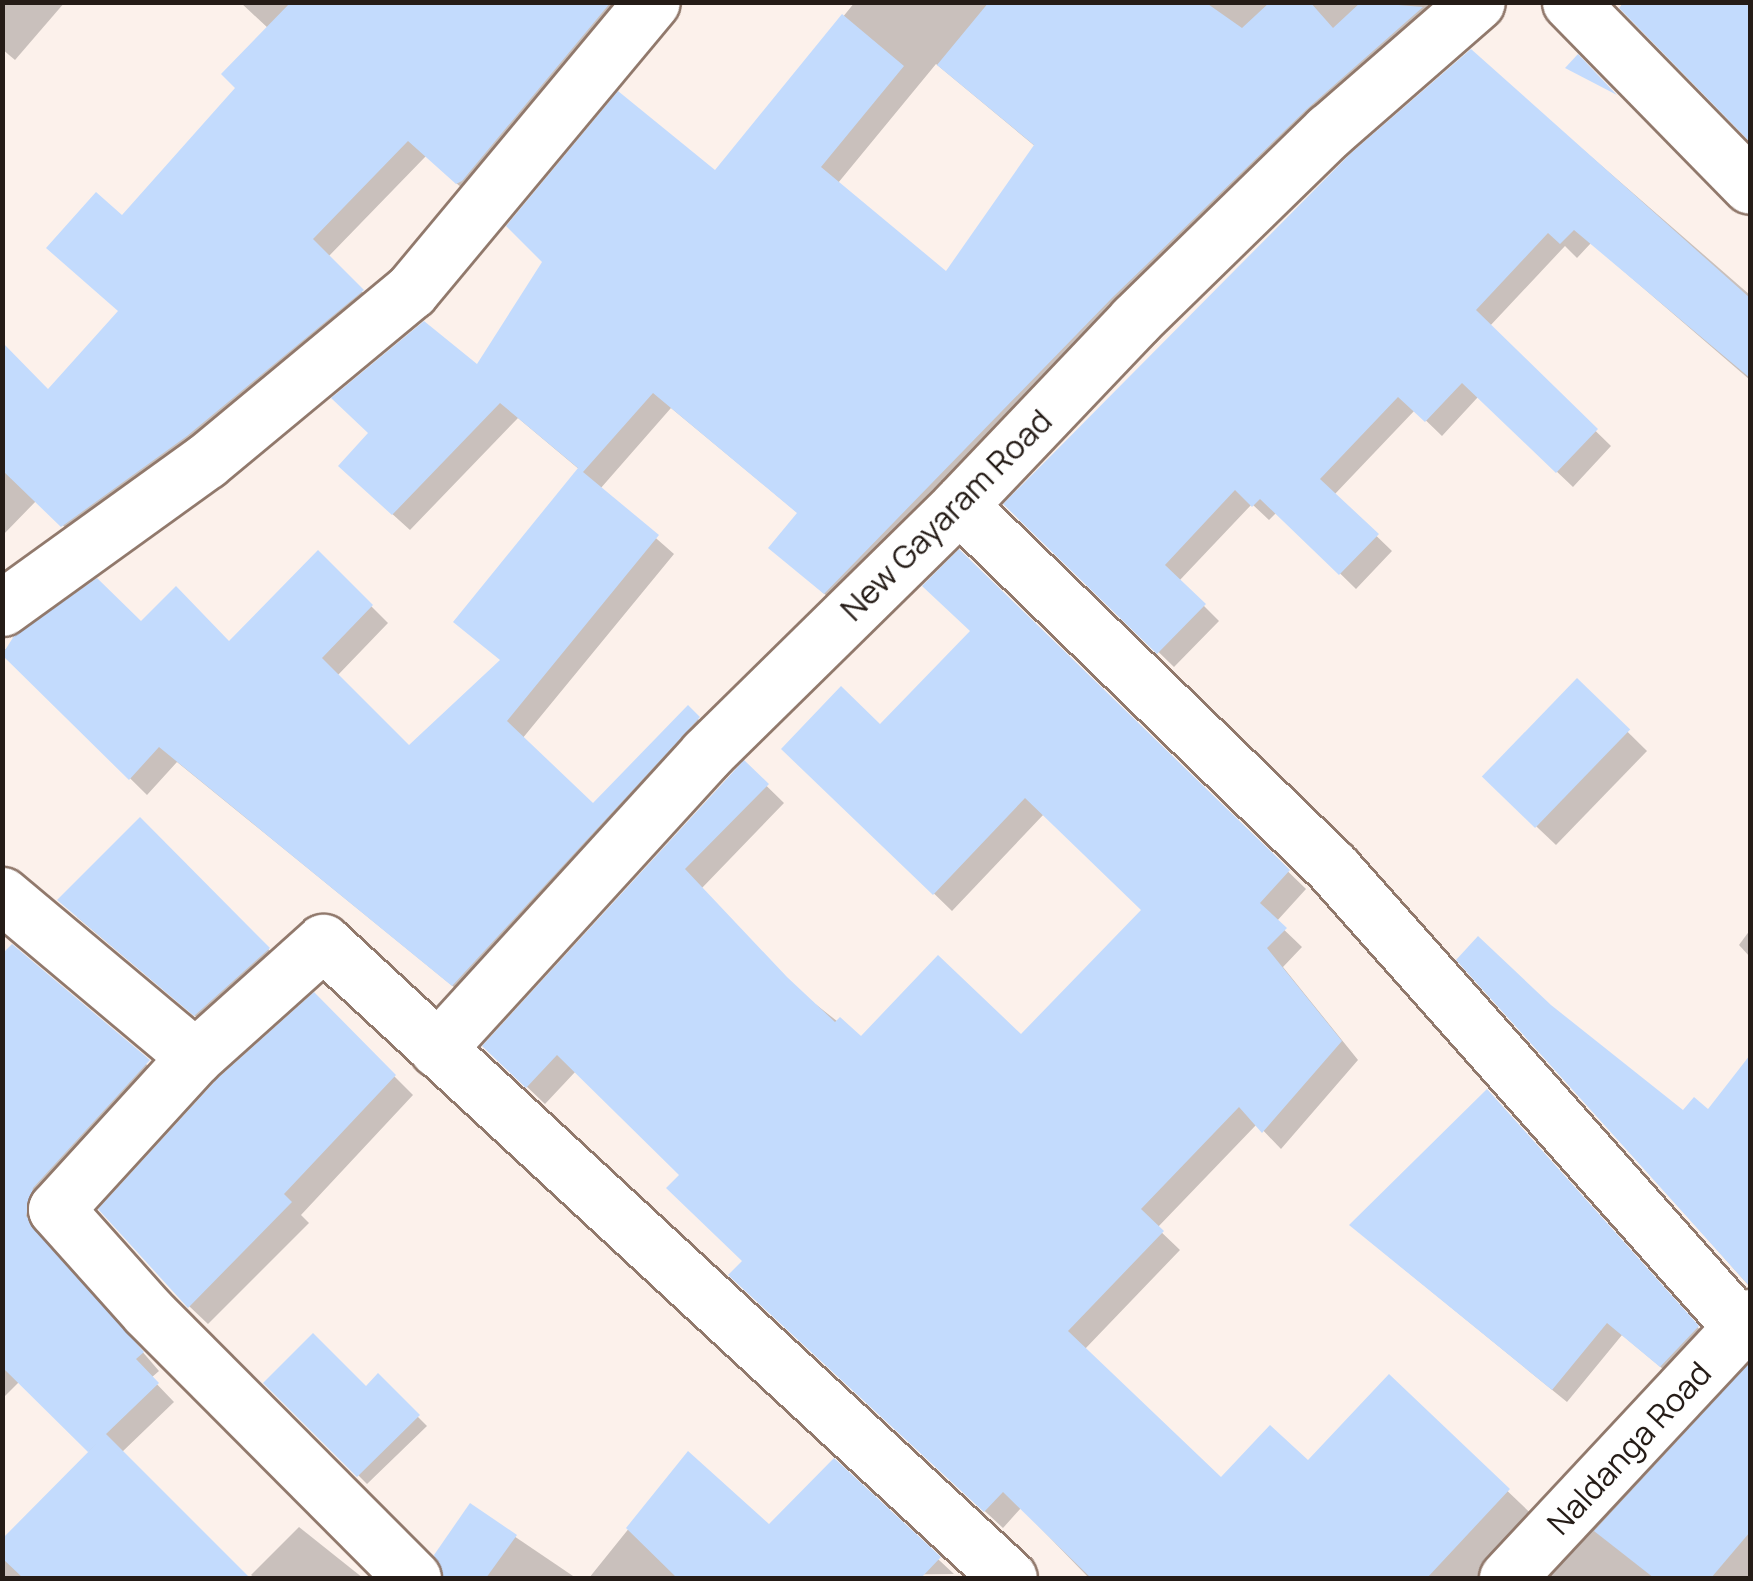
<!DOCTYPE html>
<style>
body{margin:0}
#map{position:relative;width:1753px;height:1581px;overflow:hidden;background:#fcf1eb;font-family:Manrope,sans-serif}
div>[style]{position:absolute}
.shadow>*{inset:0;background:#0003}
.building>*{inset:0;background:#c3dbfd;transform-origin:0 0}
.roads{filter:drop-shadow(2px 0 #91796c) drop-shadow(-2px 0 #91796c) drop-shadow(0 2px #91796c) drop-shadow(0 -2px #91796c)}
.minor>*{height:55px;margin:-27.5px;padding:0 27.5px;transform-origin:27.5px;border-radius:27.5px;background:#fff}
span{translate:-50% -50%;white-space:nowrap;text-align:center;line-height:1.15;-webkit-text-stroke:9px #fff;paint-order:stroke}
.street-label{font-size:32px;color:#251c17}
.frame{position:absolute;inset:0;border:5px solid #251c17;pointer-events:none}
</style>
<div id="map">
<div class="shadow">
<i style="clip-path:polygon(2px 2px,65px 2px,15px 60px,2px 49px)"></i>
<i style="clip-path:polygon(240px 2px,642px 2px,474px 199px,426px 156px,328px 257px,378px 308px,80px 542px,37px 500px,2px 536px,2px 345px,48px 392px,121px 312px,122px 219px,238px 88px,269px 29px)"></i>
<i style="clip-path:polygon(evenodd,855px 2px,1464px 2px,842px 609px,771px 548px,799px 514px,671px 408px,600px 489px,674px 554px,522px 739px,593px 807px,688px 709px,714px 735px,471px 1001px,177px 762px,147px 795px,2px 652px,97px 581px,141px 624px,229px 644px,318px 553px,388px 623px,337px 676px,409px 749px,502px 661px,580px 470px,518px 418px,410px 530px,358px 483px,478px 368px,716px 173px,855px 2px,936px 64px,1036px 147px,946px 275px,838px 183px,936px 64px)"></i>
<i style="clip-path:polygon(1618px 2px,1750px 2px,1750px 138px)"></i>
<i style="clip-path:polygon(1471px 52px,1750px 295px,1750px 380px,1591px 243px,1577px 258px,1565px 246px,1489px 327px,1611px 446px,1573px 487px,1478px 397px,1442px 436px,1415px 410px,1334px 495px,1392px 551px,1356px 589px,1277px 512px,1269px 520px,1252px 504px,1179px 581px,1219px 621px,1174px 667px,1006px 504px)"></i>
<i style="clip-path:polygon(959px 552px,1306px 889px,1276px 922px,1302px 947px,1283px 967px,1358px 1060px,1281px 1149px,1257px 1124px,1157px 1228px,1180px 1250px,1084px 1350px,1221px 1481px,1308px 1464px,1389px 1378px,1545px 1527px,1503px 1578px,1089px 1578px,1021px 1508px,1003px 1528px,749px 1292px,745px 1261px,683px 1175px,576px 1071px,545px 1104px,503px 1064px,744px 764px,784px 803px,701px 889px,795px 988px,861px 1040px,1021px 1038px,1144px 910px,1044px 814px,952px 911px,784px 748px,880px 728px,973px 632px)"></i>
<i style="clip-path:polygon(1577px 682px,1647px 751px,1556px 845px,1504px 796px)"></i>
<i style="clip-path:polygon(140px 820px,285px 966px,213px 1031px,77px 917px)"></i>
<i style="clip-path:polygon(1750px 930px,1750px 957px,1739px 945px)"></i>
<i style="clip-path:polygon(2px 951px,165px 1079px,42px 1235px,159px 1371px,151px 1378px,174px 1402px,121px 1453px,246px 1578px,2px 1578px,2px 1542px,91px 1453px,20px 1381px,2px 1399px)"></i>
<i style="clip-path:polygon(1460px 960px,1549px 1007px,1684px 1114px,1708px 1112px,1750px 1059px,1750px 1287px)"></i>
<i style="clip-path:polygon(314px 996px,413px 1095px,301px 1215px,309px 1223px,208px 1324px,189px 1306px)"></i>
<i style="clip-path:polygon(1501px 1106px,1710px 1341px,1675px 1379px,1622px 1335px,1567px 1402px,1366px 1238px)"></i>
<i style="clip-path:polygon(1750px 1365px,1750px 1578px,1547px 1578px)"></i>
<i style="clip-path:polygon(378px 1377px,427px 1426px,367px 1484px,266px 1383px,366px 1389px)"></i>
<i style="clip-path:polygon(688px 1455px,769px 1527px,834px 1462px,954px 1574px,589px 1578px)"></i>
<i style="clip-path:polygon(471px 1507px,576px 1578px,455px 1578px,445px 1569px)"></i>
<i style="clip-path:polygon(299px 1527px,363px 1578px,255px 1578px,251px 1575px)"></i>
</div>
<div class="building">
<i style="clip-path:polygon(291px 2px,611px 2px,462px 181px,456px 184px,408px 141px,313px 239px,364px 290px,187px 436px,61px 527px,2px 470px,2px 342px,48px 389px,118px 311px,46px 248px,96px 192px,122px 215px,235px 88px,221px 74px)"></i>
<i style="clip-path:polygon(989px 2px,1205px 2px,1242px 28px,1270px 2px,1310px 2px,1333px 28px,1361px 2px,1423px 7px,1307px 109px,1112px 298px,824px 594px,768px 548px,797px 513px,653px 393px,583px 472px,659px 535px,507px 721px,593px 803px,688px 705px,700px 717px,452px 986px,159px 747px,129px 780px,2px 655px,14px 636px,97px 578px,141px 621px,176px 586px,229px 641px,318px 550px,373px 605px,322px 658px,409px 745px,500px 660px,453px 622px,578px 468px,500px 403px,392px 515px,338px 466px,368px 433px,331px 398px,424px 321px,477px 364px,542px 262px,506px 226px,618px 91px,715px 170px,842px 14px,904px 66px,821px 167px,946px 271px,1034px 145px,937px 65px)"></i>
<i style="clip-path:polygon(1624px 2px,1750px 2px,1750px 142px,1619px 8px)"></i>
<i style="clip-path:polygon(1471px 49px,1750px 298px,1750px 378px,1574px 230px,1560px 244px,1548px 233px,1476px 310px,1598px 429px,1556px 473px,1462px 383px,1425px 422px,1398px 397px,1320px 479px,1379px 534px,1339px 575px,1260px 499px,1252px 507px,1235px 490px,1165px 565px,1206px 604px,1157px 654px,1003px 504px,1350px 154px)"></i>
<i style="clip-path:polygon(1578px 54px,1617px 95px,1565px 68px)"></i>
<i style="clip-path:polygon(959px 549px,1290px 870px,1260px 903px,1287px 928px,1267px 948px,1342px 1041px,1262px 1133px,1239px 1107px,1141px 1209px,1164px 1231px,1068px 1331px,1221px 1477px,1270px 1425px,1308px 1460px,1389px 1374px,1510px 1489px,1427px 1578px,1091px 1578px,1003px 1492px,984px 1512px,728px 1275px,742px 1261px,666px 1188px,679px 1175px,557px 1055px,526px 1088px,482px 1046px,744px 760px,769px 784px,685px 869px,787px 977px,835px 1022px,840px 1017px,861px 1036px,938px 955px,1021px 1034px,1141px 910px,1025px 798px,933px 895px,781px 749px,841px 686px,880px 724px,970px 631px,922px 586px)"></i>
<i style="left:1577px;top:678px;width:74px;height:137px;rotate:44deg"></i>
<i style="clip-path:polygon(140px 817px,270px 948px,194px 1016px,57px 900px)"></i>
<i style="clip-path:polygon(1478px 936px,1551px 1005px,1683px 1110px,1694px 1097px,1708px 1109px,1750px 1055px,1750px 1287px,1456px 960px)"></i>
<i style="clip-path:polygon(12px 944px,150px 1060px,33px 1188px,26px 1216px,144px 1352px,136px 1359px,159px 1383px,106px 1434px,250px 1578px,23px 1578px,2px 1558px,2px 1539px,102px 1438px,88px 1452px,2px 1367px,2px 954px)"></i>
<i style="clip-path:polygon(314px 992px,396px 1075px,284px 1194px,292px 1202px,188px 1308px,98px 1209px,217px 1079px)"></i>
<i style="clip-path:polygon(1487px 1089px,1699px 1326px,1660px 1367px,1607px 1323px,1552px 1390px,1349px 1225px)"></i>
<i style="clip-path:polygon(313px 1333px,366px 1386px,378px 1373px,420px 1415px,357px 1477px,263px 1383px)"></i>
<i style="clip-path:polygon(1750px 1362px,1750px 1532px,1711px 1578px,1654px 1578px,1594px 1531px)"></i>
<i style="clip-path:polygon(688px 1451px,769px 1524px,834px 1458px,941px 1557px,921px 1578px,677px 1578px,626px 1528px)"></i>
<i style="clip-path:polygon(470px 1503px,517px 1535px,486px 1578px,443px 1578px,434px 1555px)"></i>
</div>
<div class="roads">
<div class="minor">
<i style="left:1570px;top:2px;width:257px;rotate:45.6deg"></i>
<i style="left:959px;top:505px;width:520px;rotate:44.14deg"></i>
<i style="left:1332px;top:867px;width:616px;rotate:48.36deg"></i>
<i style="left:2px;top:608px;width:251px;rotate:-35.8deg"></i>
<i style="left:206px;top:461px;width:266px;rotate:-39.7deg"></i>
<i style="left:411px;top:291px;width:376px;rotate:-50.2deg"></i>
<i style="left:2px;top:895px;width:252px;rotate:40deg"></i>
<i style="left:437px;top:1049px;width:399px;rotate:-47.6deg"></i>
<i style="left:706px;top:754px;width:355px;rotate:-44.5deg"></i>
<i style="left:959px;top:505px;width:255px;rotate:-46.4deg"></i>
<i style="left:1135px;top:320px;width:271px;rotate:-44.3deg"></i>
<i style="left:1329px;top:131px;width:196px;rotate:-41.1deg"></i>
<i style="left:413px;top:1578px;width:375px;rotate:-134.9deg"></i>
<i style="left:148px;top:1312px;width:138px;rotate:-131.8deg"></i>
<i style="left:56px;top:1209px;width:206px;rotate:-47.6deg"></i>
<i style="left:195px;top:1057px;width:172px;rotate:-41.9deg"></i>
<i style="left:323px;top:942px;width:935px;rotate:42.83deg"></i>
<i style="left:1507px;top:1578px;width:357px;rotate:-47deg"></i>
</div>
</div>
<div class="street-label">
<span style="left:946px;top:515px;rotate:-45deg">New Gayaram Road</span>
<span style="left:1629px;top:1448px;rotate:-47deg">Naldanga Road</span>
</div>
<div class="frame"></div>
</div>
